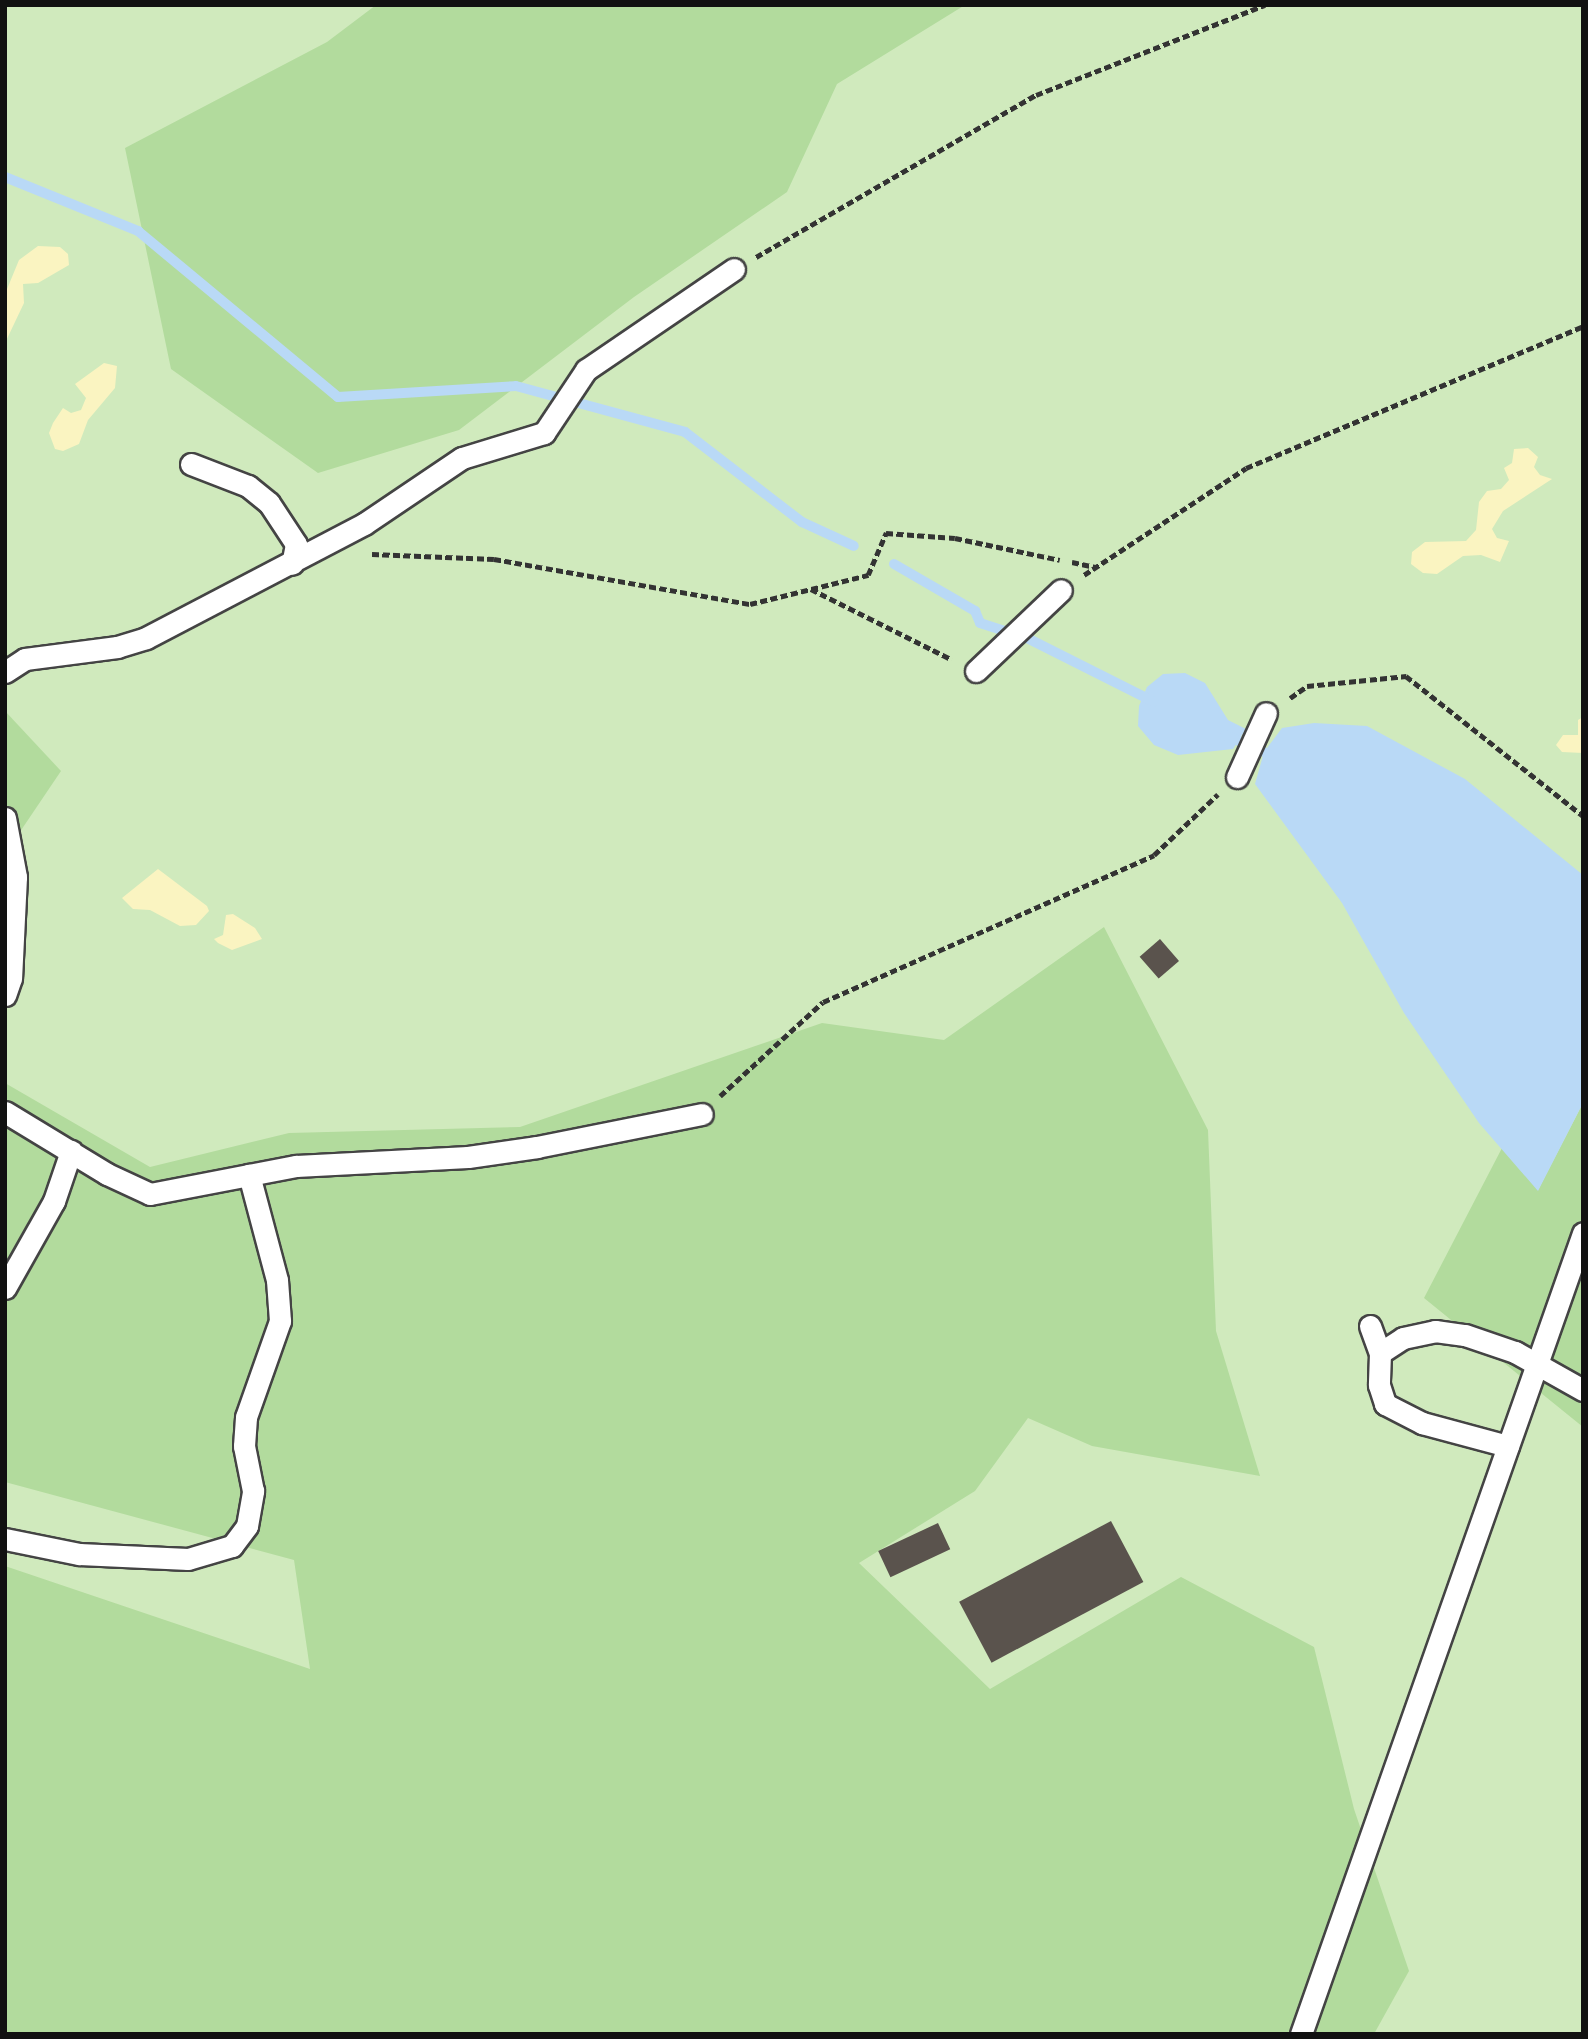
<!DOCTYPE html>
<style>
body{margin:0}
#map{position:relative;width:1588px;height:2039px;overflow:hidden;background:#fffef5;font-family:"Noto Serif",serif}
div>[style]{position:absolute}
.green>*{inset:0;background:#d0eabd;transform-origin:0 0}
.forest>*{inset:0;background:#b2db9d}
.sand>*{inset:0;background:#faf4c1}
.water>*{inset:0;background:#b9d9f6}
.stream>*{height:10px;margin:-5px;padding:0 5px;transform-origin:5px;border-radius:5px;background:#b9d9f6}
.building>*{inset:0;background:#5a534d;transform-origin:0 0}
.path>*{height:4.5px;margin-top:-2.25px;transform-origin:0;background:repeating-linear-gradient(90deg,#333 0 7px,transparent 0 10.5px)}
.roads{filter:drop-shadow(2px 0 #444) drop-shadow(-2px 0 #444) drop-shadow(0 2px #444) drop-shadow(0 -2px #444)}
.lane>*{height:21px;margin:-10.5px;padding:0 10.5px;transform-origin:10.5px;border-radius:10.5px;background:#fff}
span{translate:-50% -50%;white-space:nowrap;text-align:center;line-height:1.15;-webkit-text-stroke:7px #fff;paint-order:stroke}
.frame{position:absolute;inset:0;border:7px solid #111;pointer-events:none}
</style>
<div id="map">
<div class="green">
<i style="left:5px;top:5px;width:1578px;height:2029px"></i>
</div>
<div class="forest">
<i style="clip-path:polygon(376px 5px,965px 5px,837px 84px,787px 192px,634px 297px,459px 430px,318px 473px,171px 369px,125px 148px,327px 42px)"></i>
<i style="clip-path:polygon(5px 711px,61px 771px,5px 854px)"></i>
<i style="clip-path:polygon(1104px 927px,1208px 1130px,1216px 1331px,1260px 1476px,1092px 1446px,1028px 1418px,975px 1491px,859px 1563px,990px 1689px,1181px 1577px,1314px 1647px,1354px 1809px,1409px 1971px,1374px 2034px,5px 2034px,5px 1566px,310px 1669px,294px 1560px,5px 1482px,5px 1083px,150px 1167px,289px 1133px,520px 1127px,822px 1023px,944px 1040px)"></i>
<i style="clip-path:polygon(1583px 1103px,1583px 1427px,1424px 1298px,1502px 1148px,1538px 1190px)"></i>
</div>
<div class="sand">
<i style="clip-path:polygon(38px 246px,60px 247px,68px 254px,69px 265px,38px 283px,23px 284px,24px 303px,5px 343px,5px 294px,19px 260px)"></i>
<i style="clip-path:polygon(104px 363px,117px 366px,115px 388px,88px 420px,79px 444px,63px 451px,55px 449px,49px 433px,53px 423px,63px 408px,71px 413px,81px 410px,86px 398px,75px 384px)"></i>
<i style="clip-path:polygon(1528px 448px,1538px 457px,1534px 467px,1540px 475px,1552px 479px,1503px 511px,1492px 529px,1497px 538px,1509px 541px,1500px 562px,1481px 555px,1463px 556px,1437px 574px,1423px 573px,1411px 564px,1412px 552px,1425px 542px,1466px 541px,1476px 530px,1479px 502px,1487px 491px,1501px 489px,1509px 480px,1504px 468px,1512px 463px,1514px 449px)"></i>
<i style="clip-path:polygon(1583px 717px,1583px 753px,1562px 752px,1556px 745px,1563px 735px,1578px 735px,1578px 720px)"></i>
<i style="clip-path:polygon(158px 869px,207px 906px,209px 911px,196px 925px,180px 926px,150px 910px,133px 909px,122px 898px)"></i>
<i style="clip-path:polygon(233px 914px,255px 928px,262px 939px,232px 950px,218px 943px,214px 939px,223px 935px,226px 915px)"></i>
</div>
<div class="water">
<i style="clip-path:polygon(1185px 673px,1205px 683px,1228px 720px,1246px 729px,1233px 749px,1178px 755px,1154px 745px,1138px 726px,1139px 706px,1147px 687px,1163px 674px)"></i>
<i style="clip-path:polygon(1314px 723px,1367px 726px,1465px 779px,1583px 875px,1583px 1103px,1538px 1191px,1479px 1123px,1404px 1013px,1342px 903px,1255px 784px,1264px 752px,1282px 728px)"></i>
</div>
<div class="stream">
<i style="left:5px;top:177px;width:144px;rotate:22.1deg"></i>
<i style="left:138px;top:231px;width:260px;rotate:39.7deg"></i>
<i style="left:338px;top:397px;width:178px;rotate:-3.5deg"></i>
<i style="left:516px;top:386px;width:175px;rotate:15.2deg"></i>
<i style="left:685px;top:432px;width:148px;rotate:37.6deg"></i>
<i style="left:802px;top:522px;width:57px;rotate:24.8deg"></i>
<i style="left:894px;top:564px;width:94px;rotate:30.1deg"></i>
<i style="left:975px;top:611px;width:13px;rotate:67deg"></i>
<i style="left:980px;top:623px;width:49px;rotate:17.7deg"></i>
<i style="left:1027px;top:638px;width:142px;rotate:26.7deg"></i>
<i style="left:1225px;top:735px;width:43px;rotate:23.6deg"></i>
</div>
<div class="building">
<i style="left:1160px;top:939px;width:29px;height:27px;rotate:49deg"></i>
<i style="left:1111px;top:1521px;width:69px;height:172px;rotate:62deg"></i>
<i style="left:938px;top:1523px;width:29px;height:66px;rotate:65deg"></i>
</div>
<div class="path">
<i style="left:756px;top:257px;width:323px;rotate:-30.1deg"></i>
<i style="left:1036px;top:95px;width:246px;rotate:-21.5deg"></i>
<i style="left:372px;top:554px;width:122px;rotate:2.3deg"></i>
<i style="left:494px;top:559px;width:260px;rotate:10deg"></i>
<i style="left:750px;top:604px;width:122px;rotate:-13.8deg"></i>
<i style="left:868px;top:575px;width:46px;rotate:-66.8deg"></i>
<i style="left:886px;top:533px;width:69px;rotate:4.1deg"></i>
<i style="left:955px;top:538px;width:107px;rotate:11.8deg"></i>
<i style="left:1072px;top:562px;width:25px;rotate:12deg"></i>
<i style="left:1084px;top:575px;width:194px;rotate:-33.4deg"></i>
<i style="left:1246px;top:468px;width:366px;rotate:-22.8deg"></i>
<i style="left:811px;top:589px;width:157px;rotate:26.6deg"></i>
<i style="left:1290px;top:698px;width:21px;rotate:-35deg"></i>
<i style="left:1307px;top:686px;width:100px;rotate:-5.8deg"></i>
<i style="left:1406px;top:676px;width:226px;rotate:38.3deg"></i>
<i style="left:720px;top:1096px;width:139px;rotate:-42.4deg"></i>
<i style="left:823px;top:1002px;width:362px;rotate:-23.9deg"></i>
<i style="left:1154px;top:855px;width:88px;rotate:-43.6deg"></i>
</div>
<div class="roads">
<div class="lane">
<i style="left:191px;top:464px;width:61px;rotate:21.1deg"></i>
<i style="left:248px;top:486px;width:27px;rotate:39deg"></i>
<i style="left:269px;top:503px;width:49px;rotate:56.6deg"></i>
<i style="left:296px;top:544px;width:20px;rotate:101deg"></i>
<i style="left:976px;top:671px;width:117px;rotate:-43.6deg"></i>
<i style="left:5px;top:672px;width:24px;rotate:-33deg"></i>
<i style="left:25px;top:659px;width:93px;rotate:-7.4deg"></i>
<i style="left:117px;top:647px;width:30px;rotate:-17deg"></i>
<i style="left:146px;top:638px;width:246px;rotate:-27.6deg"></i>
<i style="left:364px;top:524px;width:118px;rotate:-34deg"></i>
<i style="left:462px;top:458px;width:86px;rotate:-17deg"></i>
<i style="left:544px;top:433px;width:76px;rotate:-56.3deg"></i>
<i style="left:586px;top:370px;width:179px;rotate:-34.3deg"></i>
<i style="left:1237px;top:777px;width:70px;rotate:-65.6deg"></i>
<i style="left:5px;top:818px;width:60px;rotate:79.4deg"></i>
<i style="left:16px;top:877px;width:101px;rotate:92.8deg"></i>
<i style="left:11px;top:978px;width:18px;rotate:109deg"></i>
<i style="left:5px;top:1112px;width:119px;rotate:31.3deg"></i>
<i style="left:107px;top:1174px;width:47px;rotate:24.9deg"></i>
<i style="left:150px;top:1194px;width:149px;rotate:-10.9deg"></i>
<i style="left:296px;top:1166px;width:172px;rotate:-3deg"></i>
<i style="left:468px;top:1157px;width:70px;rotate:-8.2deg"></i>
<i style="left:537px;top:1147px;width:168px;rotate:-11.3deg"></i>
<i style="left:5px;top:1288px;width:100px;rotate:-60.6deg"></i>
<i style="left:54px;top:1201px;width:53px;rotate:-71.2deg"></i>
<i style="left:1370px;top:1326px;width:29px;rotate:70deg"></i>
<i style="left:1380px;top:1353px;width:32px;rotate:92deg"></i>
<i style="left:1379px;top:1385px;width:20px;rotate:72deg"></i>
<i style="left:1385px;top:1404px;width:42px;rotate:27.2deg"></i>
<i style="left:1422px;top:1423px;width:89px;rotate:15deg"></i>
<i style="left:1380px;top:1353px;width:27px;rotate:-33deg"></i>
<i style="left:1403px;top:1338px;width:33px;rotate:-12deg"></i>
<i style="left:1435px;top:1331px;width:30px;rotate:8deg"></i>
<i style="left:1465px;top:1335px;width:53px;rotate:18.8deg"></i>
<i style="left:1515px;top:1352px;width:78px;rotate:29.2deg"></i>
<i style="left:5px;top:1539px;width:76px;rotate:11.5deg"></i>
<i style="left:79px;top:1554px;width:109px;rotate:2.6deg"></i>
<i style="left:188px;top:1559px;width:46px;rotate:-16.5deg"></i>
<i style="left:232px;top:1546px;width:25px;rotate:-53deg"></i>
<i style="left:247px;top:1526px;width:36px;rotate:-80deg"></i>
<i style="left:253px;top:1491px;width:46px;rotate:-101.3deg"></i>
<i style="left:244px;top:1446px;width:29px;rotate:-86deg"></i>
<i style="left:246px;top:1417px;width:102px;rotate:-70.5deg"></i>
<i style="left:280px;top:1321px;width:41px;rotate:-94.2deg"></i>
<i style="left:277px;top:1280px;width:109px;rotate:-104.9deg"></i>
<i style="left:1301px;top:2034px;width:849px;rotate:-70.6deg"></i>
</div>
</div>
<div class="frame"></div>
</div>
